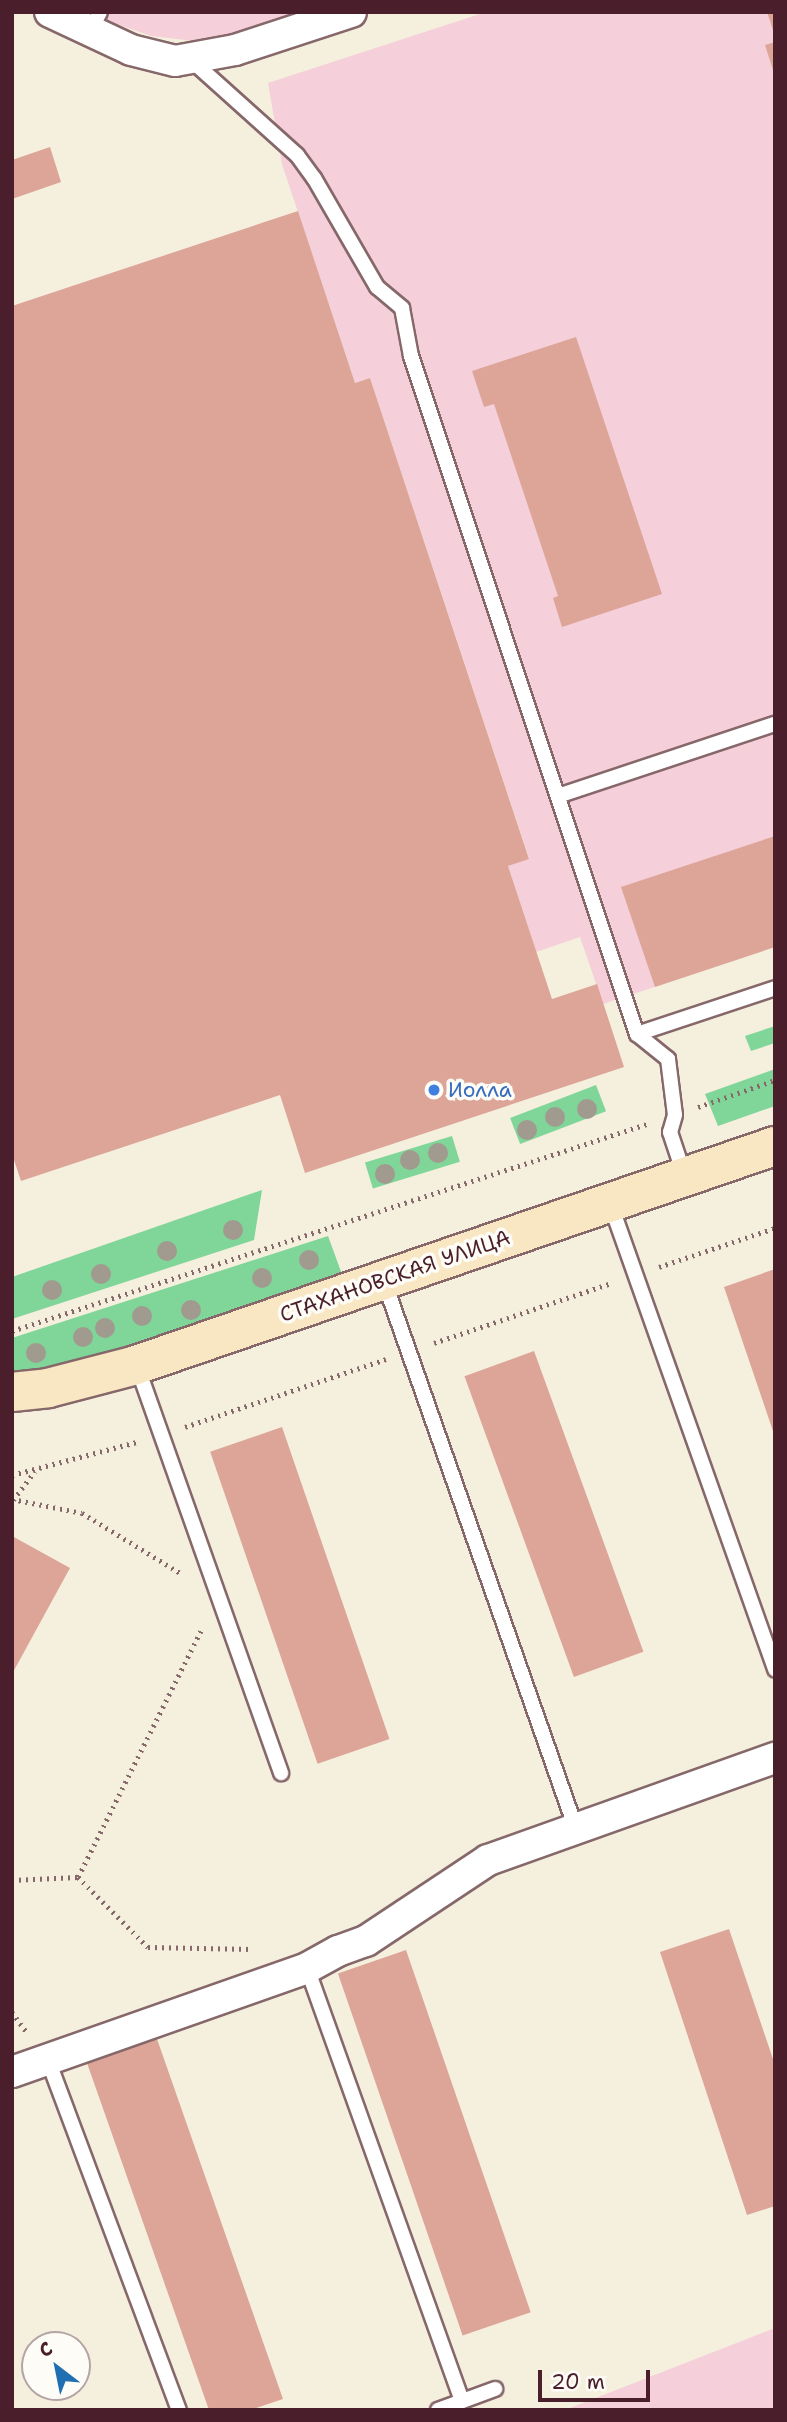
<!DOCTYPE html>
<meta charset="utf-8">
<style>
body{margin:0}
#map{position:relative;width:787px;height:2422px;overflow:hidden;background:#f5efde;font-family:"Shantell Sans",sans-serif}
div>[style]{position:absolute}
.built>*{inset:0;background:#f5cfd9}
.green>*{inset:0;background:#80d598;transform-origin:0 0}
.building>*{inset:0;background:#dca598;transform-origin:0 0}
.path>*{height:4.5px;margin-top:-2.25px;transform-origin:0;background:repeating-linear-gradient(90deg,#86686a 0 2px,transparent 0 7px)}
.roads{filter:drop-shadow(2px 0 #86686a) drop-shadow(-2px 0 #86686a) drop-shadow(0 2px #86686a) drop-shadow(0 -2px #86686a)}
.service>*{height:14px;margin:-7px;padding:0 7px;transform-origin:7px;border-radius:7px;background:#fff}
.minor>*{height:30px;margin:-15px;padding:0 15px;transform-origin:15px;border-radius:15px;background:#fff}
.secondary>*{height:38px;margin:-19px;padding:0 19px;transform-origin:19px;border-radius:19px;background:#f9e7c3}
.trees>*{width:20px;height:20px;margin:-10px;border-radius:50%;background:#a09b8e}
.dots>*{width:19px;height:19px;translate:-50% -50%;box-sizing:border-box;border:4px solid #fdfcf7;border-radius:50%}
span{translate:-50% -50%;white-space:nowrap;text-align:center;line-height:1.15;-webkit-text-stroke:7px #fdfcf7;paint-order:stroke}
.shop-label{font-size:21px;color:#366cbe}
.left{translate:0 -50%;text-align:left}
.street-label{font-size:21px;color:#4a1f2b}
.frame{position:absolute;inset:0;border:14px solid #4a1f2b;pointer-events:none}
.north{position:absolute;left:21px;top:2331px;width:70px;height:70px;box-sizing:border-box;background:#fdfcf7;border:2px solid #b5a4a5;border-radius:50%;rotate:328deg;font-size:19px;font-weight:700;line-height:28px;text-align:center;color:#4a1f2b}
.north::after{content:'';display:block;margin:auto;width:24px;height:32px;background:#1f6fb2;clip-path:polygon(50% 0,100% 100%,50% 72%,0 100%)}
.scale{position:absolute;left:538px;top:2370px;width:112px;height:32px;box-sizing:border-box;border:4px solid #4a1f2b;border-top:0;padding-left:9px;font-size:21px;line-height:24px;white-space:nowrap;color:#4a1f2b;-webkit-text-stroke:5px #fdfcf7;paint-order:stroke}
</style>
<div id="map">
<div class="built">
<i style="clip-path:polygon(83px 12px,294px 12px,237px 46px,151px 36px)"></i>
<i style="clip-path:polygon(486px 12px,775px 12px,775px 947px,603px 1004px,580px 937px,536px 952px,508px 866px,529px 858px,370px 378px,355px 383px,282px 164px,268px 83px)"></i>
<i style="clip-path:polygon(775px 2328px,775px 2410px,565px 2410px)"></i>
</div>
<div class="green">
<i style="clip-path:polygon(775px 1026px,775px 1043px,751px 1051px,745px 1036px)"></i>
<i style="clip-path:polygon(775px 1069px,775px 1106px,718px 1126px,705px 1094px)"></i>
<i style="left:596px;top:1085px;width:28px;height:92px;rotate:69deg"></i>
<i style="left:452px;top:1136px;width:27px;height:91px;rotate:73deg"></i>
<i style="clip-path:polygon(262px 1190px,254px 1240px,12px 1319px,12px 1277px)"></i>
<i style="clip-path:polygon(328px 1236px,343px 1277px,62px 1367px,12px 1372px,12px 1338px)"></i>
</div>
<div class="building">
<i style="clip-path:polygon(767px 12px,775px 12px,775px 33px,774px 33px)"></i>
<i style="clip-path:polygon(775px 42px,775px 73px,774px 73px,765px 45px)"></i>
<i style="clip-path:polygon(50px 147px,61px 182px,12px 199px,12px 160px)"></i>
<i style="clip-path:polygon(298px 211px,355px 383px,370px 378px,529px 859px,508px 866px,552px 999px,597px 984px,624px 1067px,305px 1173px,280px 1095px,21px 1181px,12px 1154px,12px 306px)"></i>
<i style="clip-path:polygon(576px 337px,662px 594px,562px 627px,553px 598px,558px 596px,494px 404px,484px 407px,472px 371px)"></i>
<i style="clip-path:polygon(775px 836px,775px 947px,655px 987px,621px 887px)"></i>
<i style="clip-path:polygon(775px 1269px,775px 1434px,774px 1434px,724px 1287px)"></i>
<i style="left:534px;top:1351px;width:320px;height:74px;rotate:70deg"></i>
<i style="left:282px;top:1427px;width:330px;height:76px;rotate:71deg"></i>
<i style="clip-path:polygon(12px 1536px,70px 1568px,12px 1674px)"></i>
<i style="clip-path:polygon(729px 1929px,775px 2065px,775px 2206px,747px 2215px,660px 1952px)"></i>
<i style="left:406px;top:1950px;width:383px;height:72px;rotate:71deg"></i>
<i style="clip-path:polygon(157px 2039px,283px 2399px,250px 2410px,209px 2410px,87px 2063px)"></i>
</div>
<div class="path">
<i style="left:698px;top:1107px;width:82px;rotate:-19.3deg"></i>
<i style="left:659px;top:1267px;width:122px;rotate:-18.6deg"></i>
<i style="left:12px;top:1331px;width:668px;rotate:-18.06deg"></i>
<i style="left:434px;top:1343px;width:187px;rotate:-18.7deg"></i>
<i style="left:185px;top:1427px;width:212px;rotate:-18.7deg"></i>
<i style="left:12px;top:1475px;width:129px;rotate:-14.8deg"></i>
<i style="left:12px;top:1499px;width:71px;rotate:11.3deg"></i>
<i style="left:82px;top:1513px;width:117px;rotate:31.4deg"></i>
<i style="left:13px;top:1500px;width:36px;rotate:-53deg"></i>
<i style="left:78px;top:1877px;width:278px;rotate:-63.5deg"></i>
<i style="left:12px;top:1880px;width:66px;rotate:-2.6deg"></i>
<i style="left:78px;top:1877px;width:99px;rotate:45deg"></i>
<i style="left:148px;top:1947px;width:104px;rotate:1.1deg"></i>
<i style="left:12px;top:2012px;width:24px;rotate:54deg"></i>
</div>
<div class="roads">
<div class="service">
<i style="left:90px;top:31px;width:21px;rotate:-62deg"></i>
<i style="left:190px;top:59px;width:144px;rotate:41.9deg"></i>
<i style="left:297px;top:155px;width:29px;rotate:54deg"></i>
<i style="left:314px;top:178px;width:126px;rotate:60deg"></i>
<i style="left:377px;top:287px;width:33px;rotate:40deg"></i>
<i style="left:402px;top:308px;width:49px;rotate:79.4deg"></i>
<i style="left:411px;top:356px;width:715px;rotate:71.57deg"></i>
<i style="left:637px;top:1034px;width:40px;rotate:39deg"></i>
<i style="left:668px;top:1059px;width:56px;rotate:82.9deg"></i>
<i style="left:675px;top:1115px;width:18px;rotate:106deg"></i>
<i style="left:670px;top:1132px;width:44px;rotate:71.6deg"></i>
<i style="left:558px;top:796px;width:229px;rotate:-18.4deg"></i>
<i style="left:637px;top:1034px;width:145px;rotate:-18.4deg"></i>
<i style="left:610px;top:1203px;width:495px;rotate:70.5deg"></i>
<i style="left:384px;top:1281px;width:581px;rotate:70.69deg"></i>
<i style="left:137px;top:1366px;width:432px;rotate:70.5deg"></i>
<i style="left:307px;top:1968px;width:460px;rotate:70.3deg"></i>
<i style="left:48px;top:2060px;width:374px;rotate:69.5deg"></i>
<i style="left:438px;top:2410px;width:61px;rotate:-20.2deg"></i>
</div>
<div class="minor">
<i style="left:50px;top:12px;width:89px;rotate:25.1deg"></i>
<i style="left:131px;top:50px;width:45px;rotate:14deg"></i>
<i style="left:175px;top:61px;width:61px;rotate:-10.4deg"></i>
<i style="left:235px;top:50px;width:122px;rotate:-18.1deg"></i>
<i style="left:12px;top:2072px;width:313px;rotate:-19.4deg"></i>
<i style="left:307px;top:1968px;width:35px;rotate:-29deg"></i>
<i style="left:338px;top:1951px;width:30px;rotate:-20deg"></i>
<i style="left:366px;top:1941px;width:146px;rotate:-33.6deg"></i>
<i style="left:488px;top:1860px;width:305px;rotate:-19.6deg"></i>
</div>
<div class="secondary">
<i style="left:12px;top:1392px;width:36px;rotate:-6deg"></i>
<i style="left:48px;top:1388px;width:91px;rotate:-14.6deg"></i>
<i style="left:136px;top:1365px;width:675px;rotate:-18.92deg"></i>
</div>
</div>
<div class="trees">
<i style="left:587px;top:1109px"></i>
<i style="left:555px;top:1117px"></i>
<i style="left:527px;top:1130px"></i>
<i style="left:438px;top:1153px"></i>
<i style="left:410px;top:1160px"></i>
<i style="left:385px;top:1174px"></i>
<i style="left:233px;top:1230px"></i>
<i style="left:167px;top:1251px"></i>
<i style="left:309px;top:1260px"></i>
<i style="left:101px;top:1274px"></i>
<i style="left:262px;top:1278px"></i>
<i style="left:52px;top:1290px"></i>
<i style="left:191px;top:1310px"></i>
<i style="left:142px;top:1316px"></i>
<i style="left:105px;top:1328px"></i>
<i style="left:83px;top:1337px"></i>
<i style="left:36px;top:1353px"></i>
</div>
<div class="dots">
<i style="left:434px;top:1090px;background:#3f7fe0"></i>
</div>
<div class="shop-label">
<span class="left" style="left:448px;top:1090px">Иолла</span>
</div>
<div class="street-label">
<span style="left:395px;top:1276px;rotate:-19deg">СТАХАНОВСКАЯ УЛИЦА</span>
</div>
<div class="frame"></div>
<div class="north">С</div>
<div class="scale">20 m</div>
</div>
